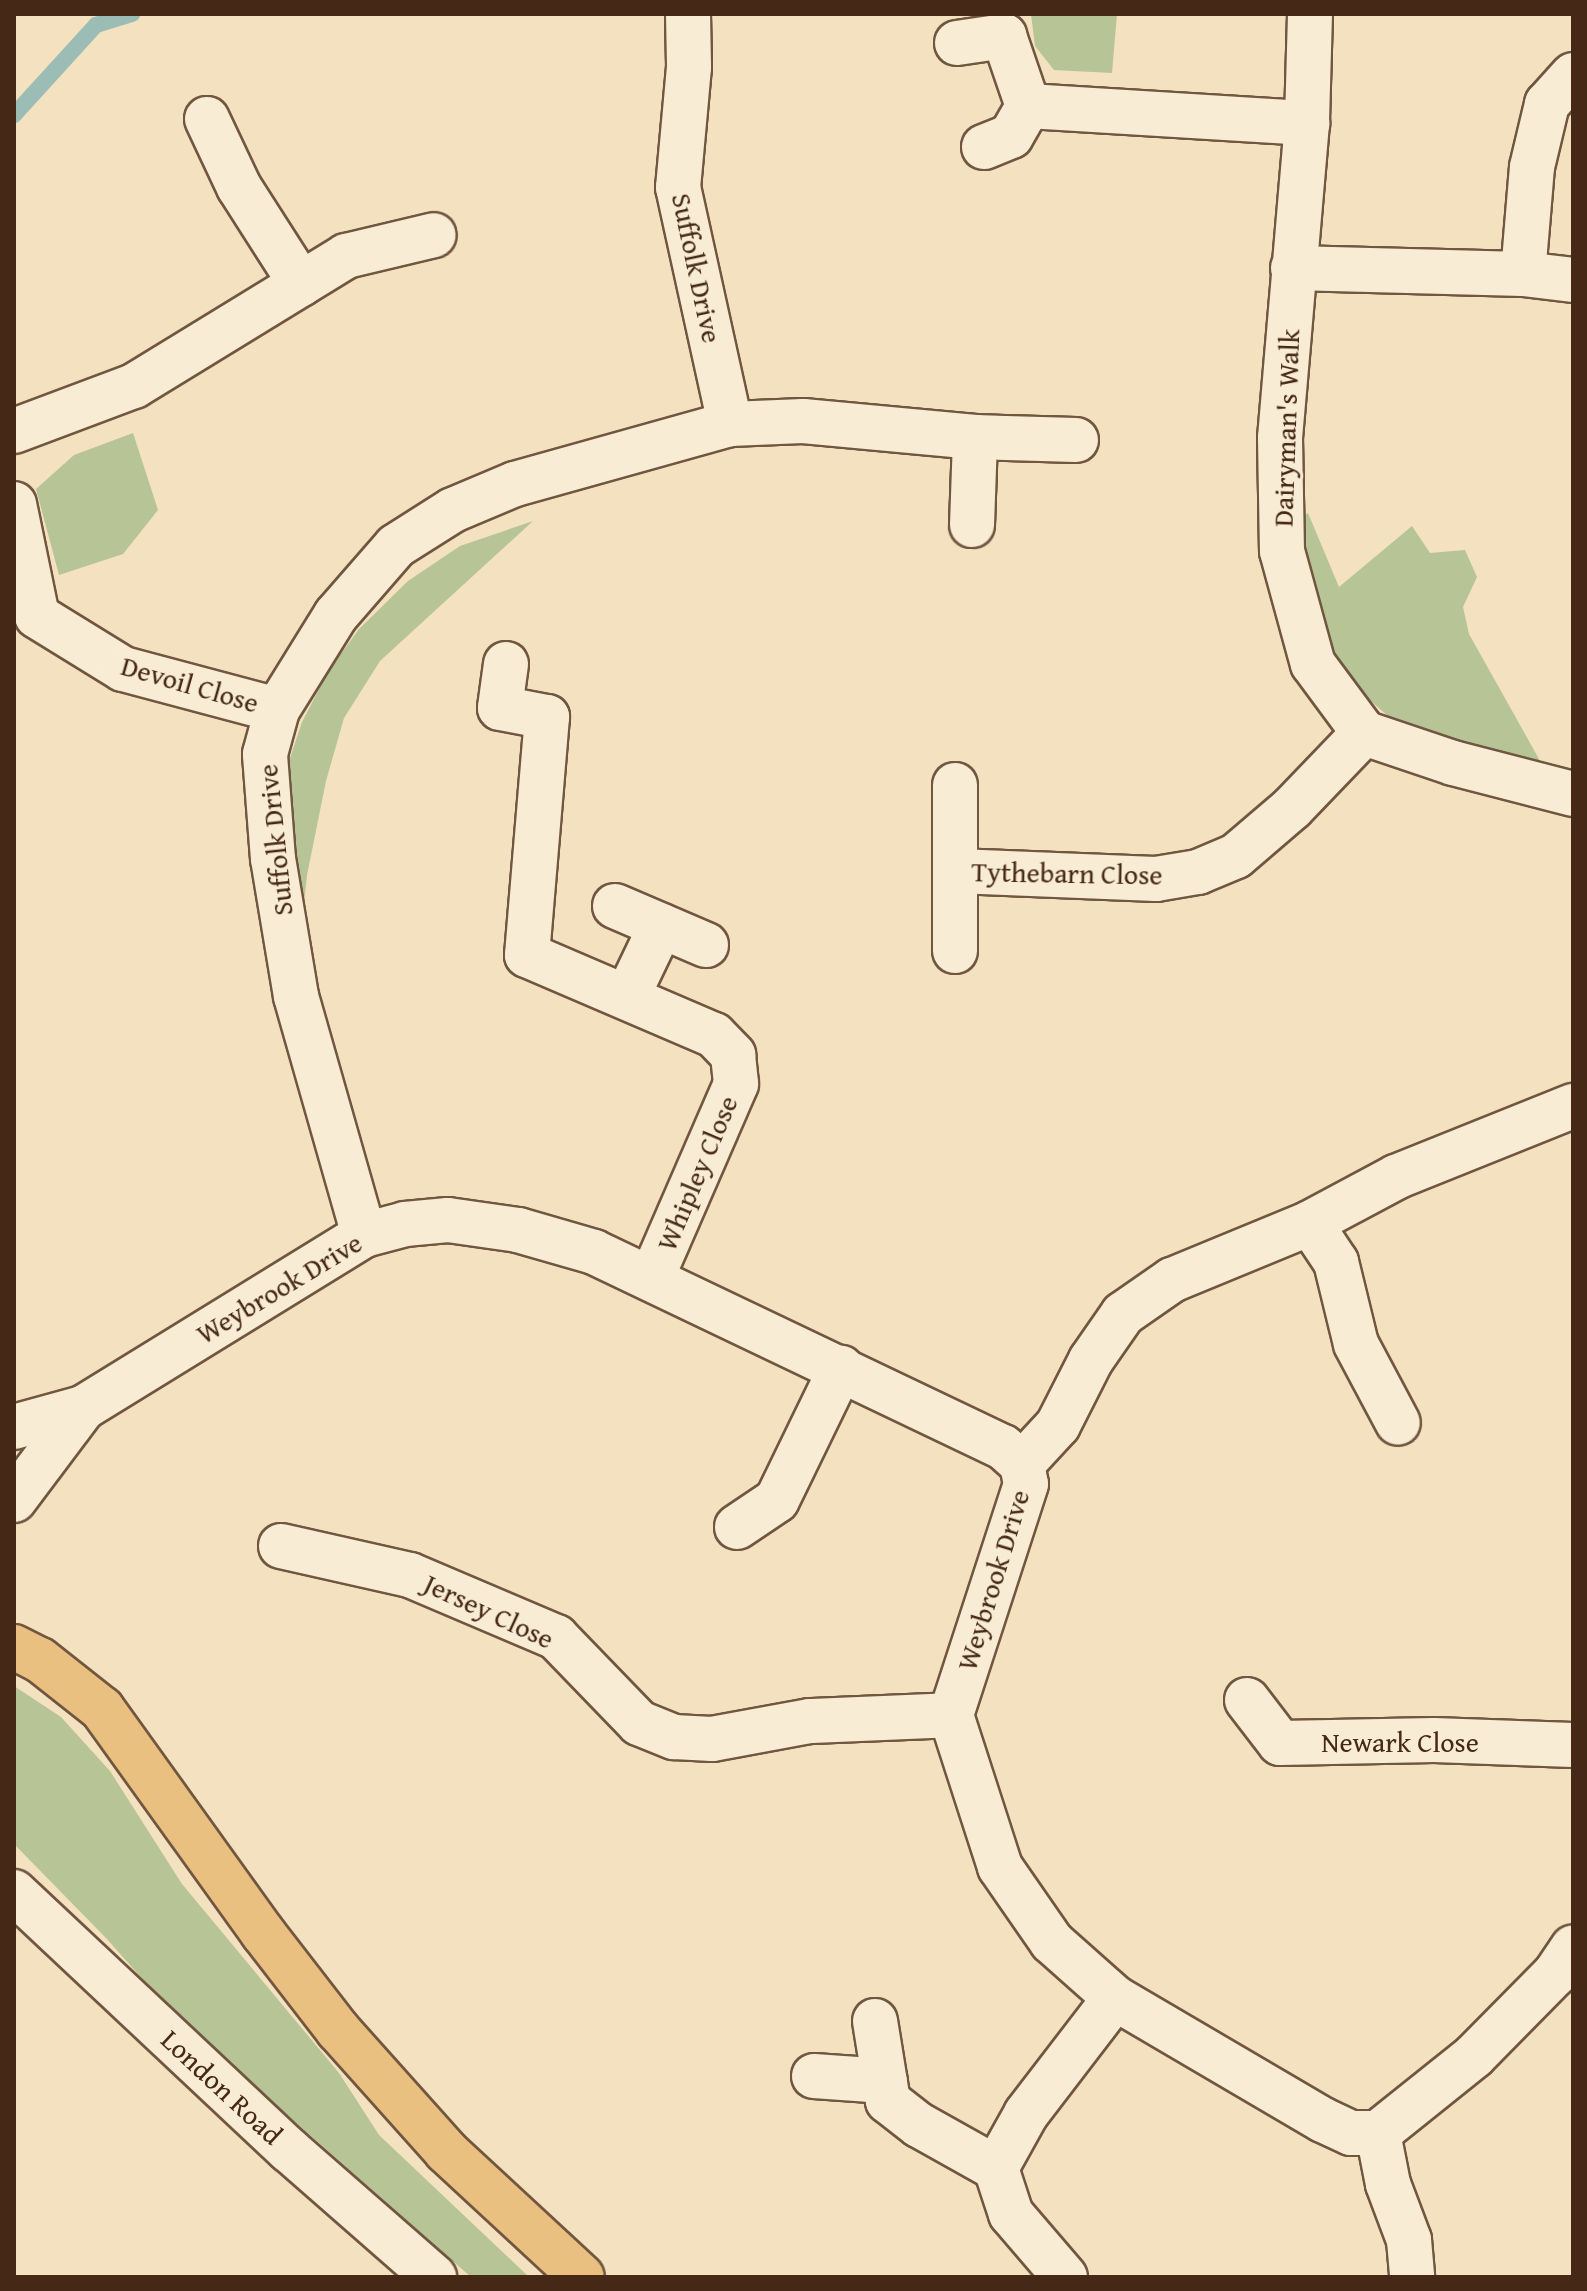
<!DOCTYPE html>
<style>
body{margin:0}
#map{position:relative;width:1587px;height:2291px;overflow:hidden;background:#f4e1bf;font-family:"Gentium Book Plus",serif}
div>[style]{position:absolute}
.green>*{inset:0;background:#b6c496}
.stream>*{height:16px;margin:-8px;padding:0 8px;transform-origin:8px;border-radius:8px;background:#9cbdb5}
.roads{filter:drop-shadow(2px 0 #715640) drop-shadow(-2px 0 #715640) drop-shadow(0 2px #715640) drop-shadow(0 -2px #715640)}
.minor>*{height:44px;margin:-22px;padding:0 22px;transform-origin:22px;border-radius:22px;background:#f8ecd5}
.highway>*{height:44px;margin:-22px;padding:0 22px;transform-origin:22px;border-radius:22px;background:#eac080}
span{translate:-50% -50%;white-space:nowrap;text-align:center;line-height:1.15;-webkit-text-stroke:6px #f8ecd5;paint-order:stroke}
.street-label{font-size:28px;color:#452815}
.frame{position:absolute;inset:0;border:16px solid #452815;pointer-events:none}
</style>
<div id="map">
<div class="green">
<i style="clip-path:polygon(1031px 14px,1117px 14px,1112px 73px,1054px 70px,1035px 46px)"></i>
<i style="clip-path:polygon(133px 433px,158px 510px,123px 554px,59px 575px,36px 489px,74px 455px)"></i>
<i style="clip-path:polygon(1308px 513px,1339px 587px,1412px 526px,1430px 553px,1465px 550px,1477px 577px,1463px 607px,1469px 634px,1539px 759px,1543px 786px,1413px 738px,1364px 695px,1318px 639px,1299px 519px)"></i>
<i style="clip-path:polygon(533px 521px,380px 661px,344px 718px,326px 781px,307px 875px,300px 941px,286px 770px,302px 722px,328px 672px,359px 629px,408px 581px,460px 546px)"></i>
<i style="clip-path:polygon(14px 1686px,61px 1717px,110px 1771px,182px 1884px,339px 2073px,379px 2135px,529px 2277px,471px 2277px,177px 2018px,106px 1938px,14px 1844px)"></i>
</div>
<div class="stream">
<i style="left:14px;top:115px;width:122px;rotate:-47.7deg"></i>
<i style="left:96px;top:25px;width:38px;rotate:-17deg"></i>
</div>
<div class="roads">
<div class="minor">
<i style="left:688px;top:14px;width:53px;rotate:88.9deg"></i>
<i style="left:689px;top:67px;width:121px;rotate:95.2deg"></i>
<i style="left:678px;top:187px;width:243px;rotate:77.6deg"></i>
<i style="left:1310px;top:14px;width:109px;rotate:91.6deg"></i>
<i style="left:1307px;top:123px;width:316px;rotate:94.9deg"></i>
<i style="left:1280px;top:438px;width:113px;rotate:89deg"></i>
<i style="left:1282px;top:551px;width:117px;rotate:74.7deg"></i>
<i style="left:1313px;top:664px;width:86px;rotate:53.5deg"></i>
<i style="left:1364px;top:733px;width:94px;rotate:18.6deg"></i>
<i style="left:1453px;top:763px;width:124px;rotate:14.5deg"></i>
<i style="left:957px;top:43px;width:48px;rotate:-8.5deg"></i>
<i style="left:1004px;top:36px;width:74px;rotate:71.1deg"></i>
<i style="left:1028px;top:106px;width:280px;rotate:3.5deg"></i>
<i style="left:207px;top:119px;width:75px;rotate:64.8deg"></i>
<i style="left:239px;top:187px;width:115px;rotate:57.4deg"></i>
<i style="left:984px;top:147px;width:29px;rotate:-22deg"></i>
<i style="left:1011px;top:136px;width:34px;rotate:-60deg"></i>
<i style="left:1293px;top:268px;width:230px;rotate:1.5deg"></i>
<i style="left:1523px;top:274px;width:50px;rotate:6.8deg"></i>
<i style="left:1523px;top:274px;width:107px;rotate:-85.2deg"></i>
<i style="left:1532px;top:167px;width:65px;rotate:-76.6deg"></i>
<i style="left:1547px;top:104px;width:39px;rotate:-48deg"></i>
<i style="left:14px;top:431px;width:128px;rotate:-20.6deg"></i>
<i style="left:134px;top:386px;width:249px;rotate:-31.5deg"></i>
<i style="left:346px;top:256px;width:90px;rotate:-13.4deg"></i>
<i style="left:14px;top:504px;width:114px;rotate:78.4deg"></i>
<i style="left:37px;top:616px;width:101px;rotate:31.6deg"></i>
<i style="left:123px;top:669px;width:159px;rotate:14.9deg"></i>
<i style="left:972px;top:525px;width:88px;rotate:-88deg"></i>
<i style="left:506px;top:664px;width:44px;rotate:97.8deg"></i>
<i style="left:500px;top:708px;width:48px;rotate:10.8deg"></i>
<i style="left:547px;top:717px;width:239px;rotate:94.8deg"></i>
<i style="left:527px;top:955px;width:203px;rotate:23.2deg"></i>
<i style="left:714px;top:1035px;width:28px;rotate:46deg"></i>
<i style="left:733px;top:1055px;width:29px;rotate:84deg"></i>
<i style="left:736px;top:1084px;width:210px;rotate:113.5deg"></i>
<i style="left:955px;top:785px;width:166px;rotate:90deg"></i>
<i style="left:956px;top:871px;width:200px;rotate:2.3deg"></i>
<i style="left:1156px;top:879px;width:43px;rotate:-9.5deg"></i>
<i style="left:1198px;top:872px;width:41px;rotate:-22.8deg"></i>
<i style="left:1236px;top:856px;width:74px;rotate:-40.6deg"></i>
<i style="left:1292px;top:808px;width:104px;rotate:-46.2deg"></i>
<i style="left:615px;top:906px;width:99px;rotate:23.2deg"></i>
<i style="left:627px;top:997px;width:79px;rotate:-64.4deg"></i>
<i style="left:1310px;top:1223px;width:98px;rotate:-28.1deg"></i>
<i style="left:1396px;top:1177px;width:191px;rotate:-21.9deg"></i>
<i style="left:364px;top:1235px;width:248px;rotate:-105.9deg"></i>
<i style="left:296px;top:996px;width:139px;rotate:-99.5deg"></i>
<i style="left:273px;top:859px;width:105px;rotate:-94.4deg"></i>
<i style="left:265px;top:754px;width:46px;rotate:-74.7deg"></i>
<i style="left:277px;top:710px;width:112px;rotate:-58.2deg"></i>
<i style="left:336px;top:615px;width:91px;rotate:-49deg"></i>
<i style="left:396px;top:546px;width:67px;rotate:-32.3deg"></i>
<i style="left:453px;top:510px;width:67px;rotate:-22.8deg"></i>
<i style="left:515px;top:484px;width:223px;rotate:-15.6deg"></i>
<i style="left:730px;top:424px;width:73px;rotate:-2.4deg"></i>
<i style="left:803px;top:421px;width:173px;rotate:5.3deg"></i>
<i style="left:975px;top:437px;width:101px;rotate:1.7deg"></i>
<i style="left:14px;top:1427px;width:72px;rotate:-15.4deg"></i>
<i style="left:83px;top:1408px;width:330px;rotate:-31.6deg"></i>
<i style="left:364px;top:1235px;width:42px;rotate:-15deg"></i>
<i style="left:405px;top:1224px;width:43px;rotate:-5.3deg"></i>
<i style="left:448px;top:1220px;width:71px;rotate:8.1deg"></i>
<i style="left:518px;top:1230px;width:79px;rotate:16.1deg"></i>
<i style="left:594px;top:1252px;width:453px;rotate:25.5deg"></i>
<i style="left:1003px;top:1447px;width:25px;rotate:42deg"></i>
<i style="left:1022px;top:1464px;width:20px;rotate:79deg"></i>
<i style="left:1026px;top:1484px;width:243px;rotate:108deg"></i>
<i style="left:951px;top:1715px;width:160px;rotate:72.1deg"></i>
<i style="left:1000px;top:1867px;width:91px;rotate:55.3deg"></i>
<i style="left:1052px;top:1942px;width:84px;rotate:41.6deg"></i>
<i style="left:1115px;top:1998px;width:241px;rotate:30.4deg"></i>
<i style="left:1323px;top:2120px;width:31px;rotate:25deg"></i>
<i style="left:1351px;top:2133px;width:27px"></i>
<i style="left:1022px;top:1464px;width:53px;rotate:-47.3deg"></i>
<i style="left:1058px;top:1425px;width:73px;rotate:-63.1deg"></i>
<i style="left:1091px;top:1360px;width:56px;rotate:-55.2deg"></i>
<i style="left:1123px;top:1314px;width:60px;rotate:-34.8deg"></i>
<i style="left:1172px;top:1280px;width:149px;rotate:-22.4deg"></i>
<i style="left:1310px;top:1223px;width:47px;rotate:56.3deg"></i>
<i style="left:1336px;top:1262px;width:84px;rotate:76.3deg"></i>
<i style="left:1356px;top:1344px;width:89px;rotate:62deg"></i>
<i style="left:14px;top:1500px;width:115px;rotate:-53.1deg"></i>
<i style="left:737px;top:1527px;width:48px;rotate:-34deg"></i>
<i style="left:777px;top:1500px;width:147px;rotate:-64.1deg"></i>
<i style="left:281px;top:1546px;width:132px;rotate:12.7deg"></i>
<i style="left:410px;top:1575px;width:159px;rotate:23deg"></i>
<i style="left:556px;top:1637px;width:120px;rotate:46deg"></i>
<i style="left:639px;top:1723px;width:38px;rotate:22deg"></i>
<i style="left:674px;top:1737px;width:38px;rotate:3deg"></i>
<i style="left:712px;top:1739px;width:100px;rotate:-10.4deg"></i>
<i style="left:810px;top:1721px;width:141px;rotate:-2.4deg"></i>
<i style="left:1247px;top:1700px;width:54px;rotate:52.5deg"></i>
<i style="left:1280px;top:1743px;width:154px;rotate:-1.1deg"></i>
<i style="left:1434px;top:1740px;width:139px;rotate:2.1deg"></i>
<i style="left:14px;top:1892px;width:377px;rotate:43.2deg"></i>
<i style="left:289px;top:2150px;width:193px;rotate:41.2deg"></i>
<i style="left:875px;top:2021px;width:81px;rotate:80.8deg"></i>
<i style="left:888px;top:2101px;width:39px;rotate:38deg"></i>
<i style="left:919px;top:2125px;width:88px;rotate:29.2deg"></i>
<i style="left:814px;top:2076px;width:71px;rotate:4deg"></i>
<i style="left:1378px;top:2133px;width:123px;rotate:-38.7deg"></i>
<i style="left:1474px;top:2056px;width:115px;rotate:-45.4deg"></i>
<i style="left:1555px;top:1974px;width:32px;rotate:-56deg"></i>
<i style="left:1378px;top:2133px;width:52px;rotate:78.9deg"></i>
<i style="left:1388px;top:2184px;width:60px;rotate:69.4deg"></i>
<i style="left:1409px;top:2240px;width:37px;rotate:85deg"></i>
<i style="left:1065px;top:2277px;width:83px;rotate:-130.6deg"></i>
<i style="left:1011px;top:2214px;width:48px;rotate:-108.1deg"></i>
<i style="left:996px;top:2168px;width:62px;rotate:-60.9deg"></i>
<i style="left:1026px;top:2114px;width:146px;rotate:-52.5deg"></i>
</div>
<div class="highway">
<i style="left:14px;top:1647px;width:29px;rotate:27deg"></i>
<i style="left:40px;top:1660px;width:79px;rotate:38.3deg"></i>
<i style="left:102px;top:1709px;width:276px;rotate:54.3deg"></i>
<i style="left:263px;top:1933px;width:123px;rotate:52.3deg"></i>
<i style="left:338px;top:2030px;width:162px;rotate:48.2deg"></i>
<i style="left:446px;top:2151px;width:185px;rotate:42.8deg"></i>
</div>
</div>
<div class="street-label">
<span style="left:697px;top:268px;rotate:78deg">Suffolk Drive</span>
<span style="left:1286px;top:428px;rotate:-88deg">Dairyman's Walk</span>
<span style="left:190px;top:684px;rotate:16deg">Devoil Close</span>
<span style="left:275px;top:840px;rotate:-96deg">Suffolk Drive</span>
<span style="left:1067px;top:873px;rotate:1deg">Tythebarn Close</span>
<span style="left:697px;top:1173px;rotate:-67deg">Whipley Close</span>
<span style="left:279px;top:1288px;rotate:-31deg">Weybrook Drive</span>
<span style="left:993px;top:1580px;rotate:-73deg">Weybrook Drive</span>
<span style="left:489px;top:1611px;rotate:25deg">Jersey Close</span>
<span style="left:1400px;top:1742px">Newark Close</span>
<span style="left:222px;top:2087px;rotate:43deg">London Road</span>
</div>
<div class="frame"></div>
</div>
